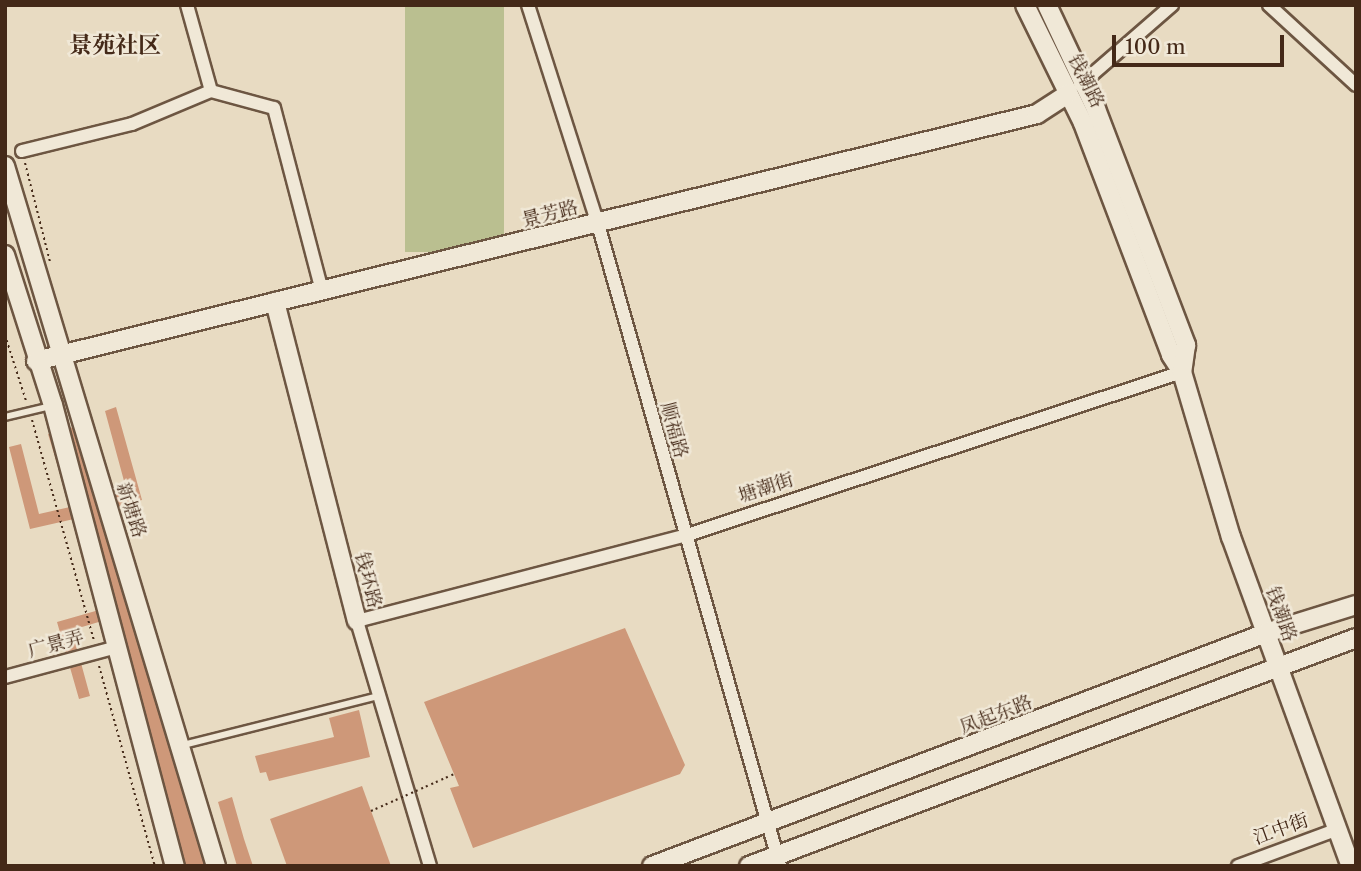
<!DOCTYPE html>
<meta charset="utf-8">
<style>
body{margin:0}
#map{position:relative;width:1361px;height:871px;overflow:hidden;background:#e8dbc2;font-family:"Libre Caslon Text","Noto Serif SC",serif}
div>[style]{position:absolute}
.green>*{inset:0;background:#babf90;transform-origin:0 0}
.building>*{inset:0;background:#ce9879}
.path>*{height:2px;margin-top:-1px;transform-origin:0;background:repeating-linear-gradient(90deg,#442918 0 2px,transparent 0 5.5px)}
.roads{filter:drop-shadow(2px 0 #6d5642) drop-shadow(-2px 0 #6d5642) drop-shadow(0 2px #6d5642) drop-shadow(0 -2px #6d5642)}
.lane>*{height:6px;margin:-3px;padding:0 3px;transform-origin:3px;border-radius:3px;background:#f0e8d7}
.street>*{height:12px;margin:-6px;padding:0 6px;transform-origin:6px;border-radius:6px;background:#f0e8d7}
.secondary>*{height:18px;margin:-9px;padding:0 9px;transform-origin:9px;border-radius:9px;background:#f0e8d7}
.path-bridge>*{height:2px;margin-top:-1px;transform-origin:0;background:repeating-linear-gradient(90deg,#442918 0 2px,transparent 0 5.5px)}
span{translate:-50% -50%;white-space:nowrap;text-align:center;line-height:1.15;-webkit-text-stroke:5px #f0e8d7;paint-order:stroke}
.street-label{font-size:19px;color:#442918}
.quarter-label{font-size:23px;color:#442918;font-weight:700}
.frame{position:absolute;inset:0;border:7px solid #442918;pointer-events:none}
.scale{position:absolute;left:1112px;top:35px;width:172px;height:32px;box-sizing:border-box;border:4px solid #442918;border-top:0;padding-left:9px;font-size:21px;line-height:24px;white-space:nowrap;color:#442918;-webkit-text-stroke:5px #f0e8d7;paint-order:stroke}
</style>
<div id="map">
<div class="green">
<i style="left:405px;top:5px;width:99px;height:247px"></i>
</div>
<div class="building">
<i style="clip-path:polygon(116px 407px,142px 500px,105px 510px,206px 866px,169px 866px,102px 621px,72px 630px,90px 696px,79px 699px,57px 622px,99px 610px,74px 519px,30px 529px,9px 447px,21px 444px,39px 514px,70px 507px,48px 434px,85px 424px,102px 498px,127px 492px,105px 411px)"></i>
<i style="clip-path:polygon(625px 628px,685px 765px,680px 774px,473px 848px,450px 788px,459px 786px,424px 702px)"></i>
<i style="clip-path:polygon(359px 710px,370px 757px,269px 781px,266px 772px,260px 773px,255px 756px,334px 737px,329px 718px)"></i>
<i style="clip-path:polygon(362px 786px,391px 866px,287px 866px,270px 819px)"></i>
<i style="clip-path:polygon(232px 797px,244px 839px,253px 866px,237px 866px,218px 802px)"></i>
</div>
<div class="path">
<i style="left:25px;top:163px;width:102px;rotate:75.8deg"></i>
<i style="left:5px;top:335px;width:69px;rotate:72.3deg"></i>
<i style="left:32px;top:420px;width:229px;rotate:74.3deg"></i>
<i style="left:99px;top:666px;width:208px;rotate:74.4deg"></i>
</div>
<div class="roads">
<div class="lane">
<i style="left:5px;top:417px;width:47px;rotate:-13.4deg"></i>
<i style="left:183px;top:745px;width:201px;rotate:-14.1deg"></i>
</div>
<div class="street">
<i style="left:187px;top:5px;width:89px;rotate:74.4deg"></i>
<i style="left:528px;top:5px;width:230px;rotate:72.3deg"></i>
<i style="left:598px;top:224px;width:667px;rotate:74.17deg"></i>
<i style="left:1269px;top:5px;width:118px;rotate:42.6deg"></i>
<i style="left:1080px;top:85px;width:122px;rotate:-41deg"></i>
<i style="left:22px;top:151px;width:113px;rotate:-13.8deg"></i>
<i style="left:132px;top:124px;width:86px;rotate:-22.7deg"></i>
<i style="left:211px;top:91px;width:65px;rotate:15.1deg"></i>
<i style="left:274px;top:108px;width:189px;rotate:75.3deg"></i>
<i style="left:5px;top:677px;width:116px;rotate:-15deg"></i>
<i style="left:430px;top:866px;width:256px;rotate:-106.6deg"></i>
<i style="left:357px;top:621px;width:338px;rotate:-14.6deg"></i>
<i style="left:684px;top:536px;width:524px;rotate:-18.23deg"></i>
<i style="left:1238px;top:866px;width:107px;rotate:-20.3deg"></i>
</div>
<div class="secondary">
<i style="left:1025px;top:5px;width:131px;rotate:63.8deg"></i>
<i style="left:1083px;top:123px;width:248px;rotate:69.2deg"></i>
<i style="left:1171px;top:355px;width:20px;rotate:57deg"></i>
<i style="left:1182px;top:372px;width:172px;rotate:73.5deg"></i>
<i style="left:1231px;top:537px;width:350px;rotate:70deg"></i>
<i style="left:1047px;top:5px;width:115px;rotate:64.8deg"></i>
<i style="left:1096px;top:109px;width:253px;rotate:69.1deg"></i>
<i style="left:1186px;top:345px;width:27px;rotate:98deg"></i>
<i style="left:5px;top:166px;width:731px;rotate:73.23deg"></i>
<i style="left:5px;top:255px;width:157px;rotate:72.3deg"></i>
<i style="left:53px;top:405px;width:477px;rotate:75.2deg"></i>
<i style="left:275px;top:302px;width:329px;rotate:75.6deg"></i>
<i style="left:36px;top:361px;width:1031px;rotate:-13.86deg"></i>
<i style="left:1037px;top:114px;width:37px;rotate:-33deg"></i>
<i style="left:652px;top:866px;width:657px;rotate:-20.78deg"></i>
<i style="left:1266px;top:633px;width:94px;rotate:-17.3deg"></i>
<i style="left:749px;top:866px;width:648px;rotate:-20.59deg"></i>
</div>
</div>
<div class="path-bridge">
<i style="left:371px;top:811px;width:91px;rotate:-24deg"></i>
</div>
<div class="street-label">
<span style="left:1086px;top:81px;rotate:64deg">钱潮路</span>
<span style="left:550px;top:214px;rotate:-14deg">景芳路</span>
<span style="left:674px;top:430px;rotate:75deg">顺福路</span>
<span style="left:766px;top:488px;rotate:-18deg">塘潮街</span>
<span style="left:131px;top:510px;rotate:72deg">新塘路</span>
<span style="left:368px;top:580px;rotate:76deg">钱环路</span>
<span style="left:1281px;top:614px;rotate:71deg">钱潮路</span>
<span style="left:56px;top:644px;rotate:-15deg">广景弄</span>
<span style="left:996px;top:715px;rotate:-21deg">凤起东路</span>
<span style="left:1281px;top:829px;rotate:-20deg">江中街</span>
</div>
<div class="quarter-label">
<span style="left:115px;top:45px">景苑社区</span>
</div>
<div class="frame"></div>
<div class="scale">100 m</div>
</div>
